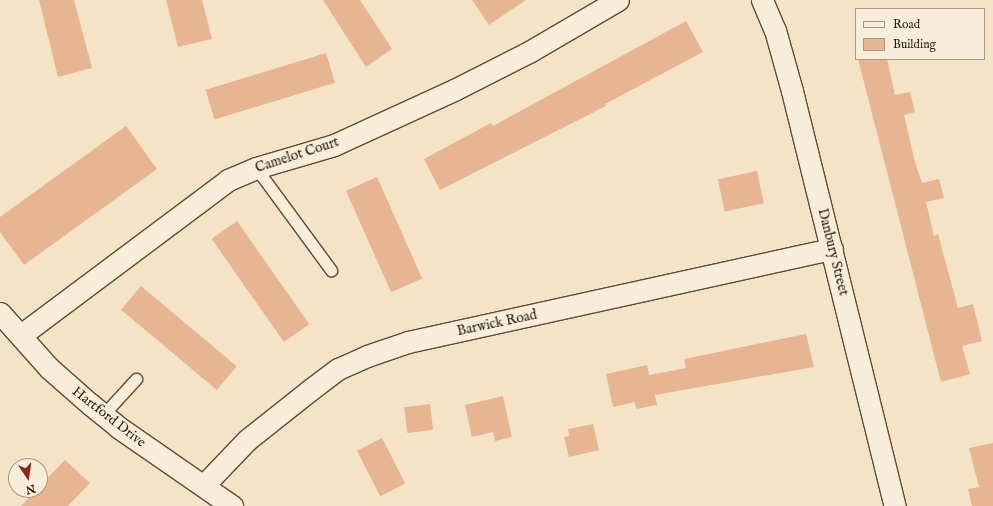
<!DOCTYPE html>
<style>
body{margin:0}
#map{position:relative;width:993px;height:506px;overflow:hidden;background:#f5e3c7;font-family:"IM FELL English",serif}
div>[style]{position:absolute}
.building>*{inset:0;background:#e7b592;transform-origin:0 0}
.roads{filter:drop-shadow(1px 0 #5f4c34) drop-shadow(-1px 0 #5f4c34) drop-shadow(0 1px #5f4c34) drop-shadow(0 -1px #5f4c34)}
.service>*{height:11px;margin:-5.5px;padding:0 5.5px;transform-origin:5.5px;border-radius:5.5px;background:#f8eddb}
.minor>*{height:21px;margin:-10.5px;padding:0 10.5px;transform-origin:10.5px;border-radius:10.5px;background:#f8eddb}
span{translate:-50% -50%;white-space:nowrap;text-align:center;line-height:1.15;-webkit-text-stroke:3px #f8eddb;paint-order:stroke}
.street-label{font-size:14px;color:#2d1a03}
.legend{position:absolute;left:855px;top:8px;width:130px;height:52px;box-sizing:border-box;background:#f8eddb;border:1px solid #a79985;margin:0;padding:5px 7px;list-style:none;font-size:12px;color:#2d1a03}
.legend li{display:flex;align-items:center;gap:8px;height:20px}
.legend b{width:20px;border:1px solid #a79985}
.north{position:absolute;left:8px;top:458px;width:40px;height:40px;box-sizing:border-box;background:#f8eddb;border:1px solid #a79985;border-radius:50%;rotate:167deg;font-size:11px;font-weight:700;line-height:16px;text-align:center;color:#2d1a03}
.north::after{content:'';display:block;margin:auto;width:14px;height:18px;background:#8f2418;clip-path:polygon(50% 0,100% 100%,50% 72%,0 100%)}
</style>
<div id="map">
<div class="building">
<i style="clip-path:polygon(39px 0,74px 0,92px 68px,58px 77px)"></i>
<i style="clip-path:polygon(166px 0,202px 0,212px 39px,178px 47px)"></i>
<i style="clip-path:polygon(323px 0,360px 0,392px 49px,366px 67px)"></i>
<i style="clip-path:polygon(472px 0,526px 0,489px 25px)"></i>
<i style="clip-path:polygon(686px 21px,703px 52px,605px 104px,606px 106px,440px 190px,424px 159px,491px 123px,493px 126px)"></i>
<i style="left:326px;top:53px;width:31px;height:126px;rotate:73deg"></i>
<i style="clip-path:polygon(858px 59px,887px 59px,895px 95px,910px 92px,915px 112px,904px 115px,915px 162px,922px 183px,939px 179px,944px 198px,926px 202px,934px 236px,938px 234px,958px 308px,973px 304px,982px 341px,962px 346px,970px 374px,941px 382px)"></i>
<i style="clip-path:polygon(126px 126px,157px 169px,24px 265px,0 232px,0 217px)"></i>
<i style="left:757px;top:171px;width:33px;height:40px;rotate:78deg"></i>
<i style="left:377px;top:177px;width:111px;height:34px;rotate:66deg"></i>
<i style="left:237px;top:221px;width:126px;height:31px;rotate:55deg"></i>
<i style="left:141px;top:286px;width:125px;height:31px;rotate:40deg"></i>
<i style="clip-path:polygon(806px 334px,814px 367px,655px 395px,657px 405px,636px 409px,635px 402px,613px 407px,606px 374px,647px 365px,649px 375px,686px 368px,684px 359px)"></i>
<i style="clip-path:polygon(503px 396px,512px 437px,495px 441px,493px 432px,472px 437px,465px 405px)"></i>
<i style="left:430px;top:404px;width:26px;height:26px;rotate:83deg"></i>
<i style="clip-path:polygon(593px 424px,599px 450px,569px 457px,564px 437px,569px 436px,568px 429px)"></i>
<i style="left:382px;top:438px;width:51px;height:28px;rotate:63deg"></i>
<i style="clip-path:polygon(993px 443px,993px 506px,972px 506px,968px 489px,979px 487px,969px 448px)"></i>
<i style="clip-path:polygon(65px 460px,90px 483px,68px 506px,21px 506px,36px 490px,40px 490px,40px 486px)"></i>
</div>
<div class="roads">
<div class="service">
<i style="left:256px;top:168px;width:127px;rotate:53.7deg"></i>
<i style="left:103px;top:415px;width:49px;rotate:-47.5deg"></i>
</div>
<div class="minor">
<i style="left:762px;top:0;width:33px;rotate:67deg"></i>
<i style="left:775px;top:30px;width:63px;rotate:74.4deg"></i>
<i style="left:792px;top:91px;width:428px;rotate:76.1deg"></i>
<i style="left:0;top:313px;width:74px;rotate:48.3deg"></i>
<i style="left:49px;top:368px;width:55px;rotate:41.3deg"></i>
<i style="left:90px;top:404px;width:36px;rotate:39deg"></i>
<i style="left:118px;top:427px;width:139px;rotate:34.7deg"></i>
<i style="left:21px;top:335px;width:259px;rotate:-36.8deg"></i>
<i style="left:228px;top:180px;width:30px;rotate:-23deg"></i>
<i style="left:256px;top:168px;width:81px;rotate:-16.4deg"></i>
<i style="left:334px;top:145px;width:132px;rotate:-24.6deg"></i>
<i style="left:454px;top:90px;width:84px;rotate:-26.9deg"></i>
<i style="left:529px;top:52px;width:103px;rotate:-30.3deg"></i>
<i style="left:204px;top:485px;width:62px;rotate:-46.3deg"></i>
<i style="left:247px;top:440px;width:80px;rotate:-38.4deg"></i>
<i style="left:310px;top:390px;width:35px;rotate:-37deg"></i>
<i style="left:338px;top:369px;width:32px;rotate:-24deg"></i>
<i style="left:367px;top:356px;width:43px;rotate:-18.9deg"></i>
<i style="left:408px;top:342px;width:434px;rotate:-12.4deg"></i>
</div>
</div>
<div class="street-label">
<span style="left:297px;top:155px;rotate:-18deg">Camelot Court</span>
<span style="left:833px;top:252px;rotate:76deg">Danbury Street</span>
<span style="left:497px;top:323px;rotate:-12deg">Barwick Road</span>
<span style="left:109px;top:417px;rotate:38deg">Hartford Drive</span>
</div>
<ul class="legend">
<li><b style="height:5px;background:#f8eddb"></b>Road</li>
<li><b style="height:11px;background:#e7b592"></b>Building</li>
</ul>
<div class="north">N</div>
</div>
